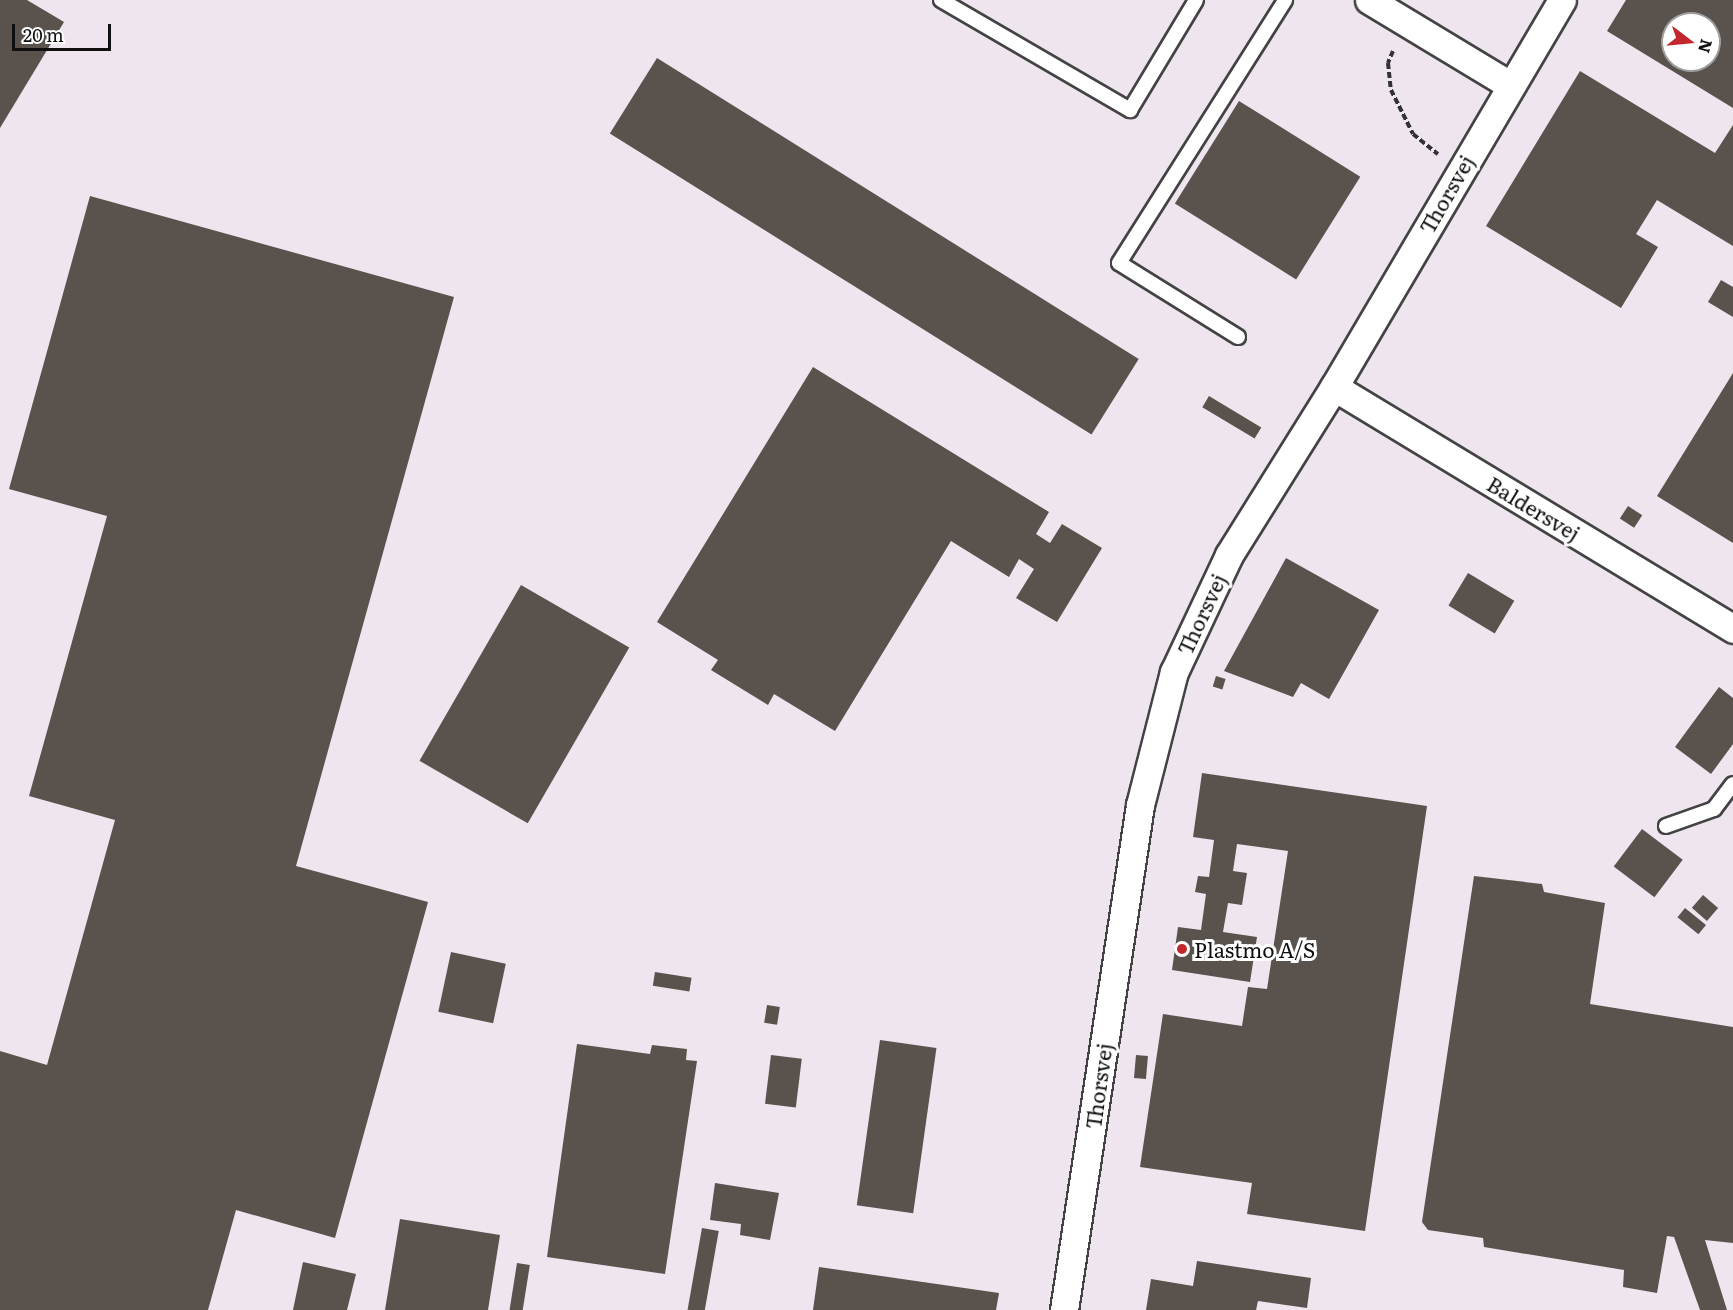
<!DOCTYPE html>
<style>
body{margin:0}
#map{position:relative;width:1733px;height:1310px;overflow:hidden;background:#fffdf4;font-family:Literata,serif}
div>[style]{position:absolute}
.industrial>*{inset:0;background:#eee5ef}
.building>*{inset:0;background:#59524d;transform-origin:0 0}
.path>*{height:4px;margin-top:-2px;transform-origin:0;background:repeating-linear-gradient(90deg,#323232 0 6px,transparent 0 9px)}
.roads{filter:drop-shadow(2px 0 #434343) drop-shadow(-2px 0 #434343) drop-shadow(0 2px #434343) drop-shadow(0 -2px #434343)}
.service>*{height:14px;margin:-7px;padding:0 7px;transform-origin:7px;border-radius:7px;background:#fff}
.minor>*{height:27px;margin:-13.5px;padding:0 13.5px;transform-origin:13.5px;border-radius:13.5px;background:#fff}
.dots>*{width:16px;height:16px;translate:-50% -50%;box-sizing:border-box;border:3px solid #fff;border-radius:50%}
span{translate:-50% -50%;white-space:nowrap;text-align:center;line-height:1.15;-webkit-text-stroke:6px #fff;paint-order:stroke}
.street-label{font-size:21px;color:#101010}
.poi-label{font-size:21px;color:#101010}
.left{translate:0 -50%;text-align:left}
.north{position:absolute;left:1661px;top:12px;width:60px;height:60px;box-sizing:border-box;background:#fff;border:2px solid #9f9f9f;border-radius:50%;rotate:106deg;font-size:16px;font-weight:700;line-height:24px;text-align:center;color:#101010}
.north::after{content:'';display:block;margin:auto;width:21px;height:27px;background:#c2272d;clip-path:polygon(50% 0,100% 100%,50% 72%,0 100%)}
.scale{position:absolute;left:12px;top:24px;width:99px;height:27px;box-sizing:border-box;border:3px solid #101010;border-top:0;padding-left:8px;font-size:18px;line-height:21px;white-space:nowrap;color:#101010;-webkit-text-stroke:4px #fff;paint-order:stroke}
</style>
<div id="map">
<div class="industrial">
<i style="clip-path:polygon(evenodd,0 0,1733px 0,1733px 1310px,0 1310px,0 0,1673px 24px,1709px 24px,1709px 60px,1673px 60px,1673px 24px)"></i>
</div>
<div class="building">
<i style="clip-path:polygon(0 0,27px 0,64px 22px,0 128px)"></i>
<i style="clip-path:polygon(evenodd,1626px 0,1733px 0,1733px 108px,1607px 31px,1626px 0,1673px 24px,1709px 24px,1709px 60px,1673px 60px,1673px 24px)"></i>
<i style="left:657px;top:58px;width:568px;height:89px;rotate:32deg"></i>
<i style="clip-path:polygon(1580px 71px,1715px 153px,1733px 125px,1733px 246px,1657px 200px,1636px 234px,1658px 247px,1621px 308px,1486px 226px)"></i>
<i style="left:1239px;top:101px;width:143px;height:121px;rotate:32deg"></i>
<i style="clip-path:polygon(90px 196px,454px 297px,296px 866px,428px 902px,335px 1238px,236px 1210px,208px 1310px,0 1310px,0 1051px,47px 1065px,115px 820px,29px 796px,107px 516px,9px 489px)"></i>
<i style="clip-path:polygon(1721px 280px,1733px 287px,1733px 317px,1708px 302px)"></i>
<i style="clip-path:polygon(813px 367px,1049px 512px,1036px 534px,1050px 543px,1062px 524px,1102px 548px,1057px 622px,1016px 598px,1034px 569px,1019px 559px,1009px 577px,951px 541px,835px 731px,774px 694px,768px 705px,711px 670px,718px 660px,657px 622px)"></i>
<i style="clip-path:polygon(1733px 373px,1733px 543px,1657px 496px)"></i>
<i style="left:1209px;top:396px;width:61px;height:13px;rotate:31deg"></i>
<i style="left:1628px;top:506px;width:17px;height:15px;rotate:33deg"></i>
<i style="clip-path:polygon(1286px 558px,1379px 610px,1329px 699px,1301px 683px,1293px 697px,1224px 671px)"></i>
<i style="left:1468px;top:573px;width:54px;height:38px;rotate:31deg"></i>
<i style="left:521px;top:585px;width:125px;height:203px;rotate:30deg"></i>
<i style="left:1216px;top:676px;width:10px;height:11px;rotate:17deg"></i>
<i style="clip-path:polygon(1719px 687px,1733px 698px,1733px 744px,1711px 774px,1675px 747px)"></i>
<i style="clip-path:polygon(1202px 773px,1427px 806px,1365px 1231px,1247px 1214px,1252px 1183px,1140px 1167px,1163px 1014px,1242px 1026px,1248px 987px,1267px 989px,1288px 851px,1237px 844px,1233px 871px,1247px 873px,1242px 905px,1228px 903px,1223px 932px,1257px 937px,1250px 982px,1172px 970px,1178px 927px,1201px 930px,1206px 894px,1195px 892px,1198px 876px,1209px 877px,1214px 840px,1193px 837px)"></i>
<i style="left:1642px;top:829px;width:51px;height:47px;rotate:37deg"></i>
<i style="clip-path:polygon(1474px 876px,1542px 884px,1544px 892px,1605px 903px,1590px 1004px,1733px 1027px,1733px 1243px,1705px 1240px,1727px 1310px,1700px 1310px,1674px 1237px,1667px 1236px,1657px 1293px,1623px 1287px,1624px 1270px,1484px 1247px,1483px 1238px,1428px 1230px,1422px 1222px)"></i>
<i style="left:1703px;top:895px;width:20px;height:17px;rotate:41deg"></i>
<i style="left:1685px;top:908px;width:27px;height:12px;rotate:39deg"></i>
<i style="left:451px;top:952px;width:56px;height:61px;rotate:12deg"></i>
<i style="left:655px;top:972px;width:37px;height:14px;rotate:9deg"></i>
<i style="left:767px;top:1005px;width:13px;height:18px;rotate:9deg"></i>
<i style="left:880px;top:1040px;width:57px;height:167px;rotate:8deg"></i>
<i style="clip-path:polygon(577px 1044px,650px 1054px,652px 1045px,687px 1049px,686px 1060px,697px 1061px,665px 1274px,547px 1257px)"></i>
<i style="left:771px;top:1055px;width:31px;height:49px;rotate:7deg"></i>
<i style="left:1136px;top:1055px;width:12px;height:23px;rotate:5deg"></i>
<i style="clip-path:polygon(715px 1183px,779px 1193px,770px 1240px,740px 1235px,741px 1224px,710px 1220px)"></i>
<i style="clip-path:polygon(400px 1219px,500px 1235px,488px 1310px,385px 1310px)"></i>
<i style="left:702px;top:1228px;width:17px;height:83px;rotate:10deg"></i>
<i style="clip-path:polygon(1197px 1261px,1311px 1278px,1307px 1308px,1258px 1301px,1256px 1310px,1146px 1310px,1151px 1279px,1193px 1286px)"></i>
<i style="clip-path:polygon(303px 1262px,356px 1274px,347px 1310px,293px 1310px)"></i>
<i style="left:517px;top:1263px;width:13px;height:48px;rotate:9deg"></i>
<i style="clip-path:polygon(819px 1267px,999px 1293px,996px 1310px,813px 1310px)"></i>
</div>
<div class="path">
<i style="left:1393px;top:51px;width:13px;rotate:113deg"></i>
<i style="left:1388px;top:63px;width:27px;rotate:84deg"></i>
<i style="left:1391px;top:90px;width:49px;rotate:63.4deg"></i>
<i style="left:1413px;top:134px;width:32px;rotate:39deg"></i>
</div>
<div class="roads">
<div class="service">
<i style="left:941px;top:0;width:219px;rotate:30.2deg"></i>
<i style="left:1130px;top:110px;width:128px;rotate:-59deg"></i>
<i style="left:1238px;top:337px;width:140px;rotate:-148.1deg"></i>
<i style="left:1119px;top:263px;width:311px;rotate:-57.7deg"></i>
<i style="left:1666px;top:826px;width:51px;rotate:-19.5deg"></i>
<i style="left:1714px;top:809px;width:31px;rotate:-53deg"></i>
</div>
<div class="minor">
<i style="left:1369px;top:0;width:165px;rotate:31.1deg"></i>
<i style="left:1334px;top:387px;width:467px;rotate:31.2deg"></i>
<i style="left:1064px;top:1310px;width:511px;rotate:-81.44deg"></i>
<i style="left:1140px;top:805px;width:137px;rotate:-75.7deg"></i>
<i style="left:1174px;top:672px;width:129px;rotate:-64.8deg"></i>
<i style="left:1229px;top:555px;width:198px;rotate:-58deg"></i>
<i style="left:1334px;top:387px;width:449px;rotate:-59.5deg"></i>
</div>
</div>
<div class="dots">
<i style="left:1182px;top:949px;background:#c2272d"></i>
</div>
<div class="street-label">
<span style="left:1446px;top:194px;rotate:-60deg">Thorsvej</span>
<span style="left:1534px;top:508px;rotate:31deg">Baldersvej</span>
<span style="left:1201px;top:614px;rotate:-65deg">Thorsvej</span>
<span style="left:1098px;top:1086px;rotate:-82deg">Thorsvej</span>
</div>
<div class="poi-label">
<span class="left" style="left:1194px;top:949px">Plastmo A/S</span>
</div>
<div class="north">N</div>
<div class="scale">20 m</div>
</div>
